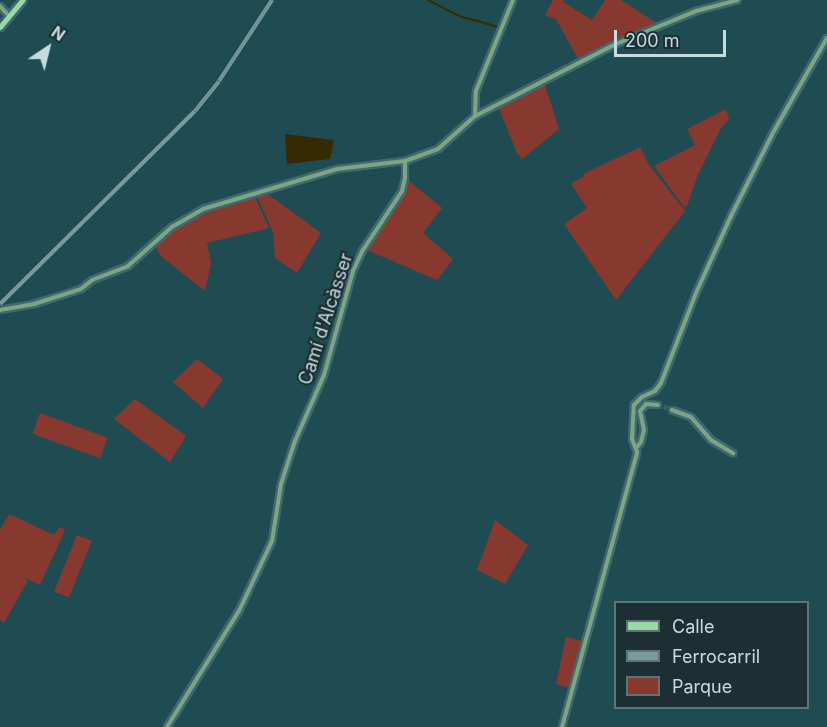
<!DOCTYPE html>
<meta charset="utf-8">
<style>
body{margin:0}
#map{position:relative;width:827px;height:727px;overflow:hidden;background:#1f4c53;font-family:Inter,sans-serif}
div>[style]{position:absolute}
.green>*{inset:0;background:#88392f;transform-origin:0 0}
.water>*{inset:0;background:#372a00}
.stream>*{height:1.5px;margin:-0.75px;padding:0 0.75px;transform-origin:0.75px;border-radius:0.75px;background:#372a00}
.street-tunnel>*{height:4px;margin-top:-2px;transform-origin:0;background:repeating-linear-gradient(90deg,#386268 0 4px,transparent 0 6px)}
.roads{filter:drop-shadow(2px 0 #40696f) drop-shadow(-2px 0 #40696f) drop-shadow(0 2px #40696f) drop-shadow(0 -2px #40696f)}
.street>*{height:4px;margin:-2px;padding:0 2px;transform-origin:2px;border-radius:2px;background:#7ca583}
.secondary>*{height:4.5px;margin:-2.25px;padding:0 2.25px;transform-origin:2.25px;border-radius:2.25px;background:#98daa4}
.rail>*{height:4px;margin-top:-2px;transform-origin:0;background:repeating-linear-gradient(90deg,#1c2f32 0 4.5px,#789a9f 0 9px);box-sizing:border-box;border-block:2px solid #789a9f}
span{translate:-50% -50%;white-space:nowrap;text-align:center;line-height:1.15;-webkit-text-stroke:4.5px #1c2f32;paint-order:stroke}
.street-label{font-size:18px;color:#c5dce0}
.legend{position:absolute;left:614px;top:601px;width:195px;height:108px;box-sizing:border-box;background:#1c2f32;border:2px solid #607478;margin:0;padding:8px 10px;list-style:none;font-size:18px;color:#c5dce0}
.legend li{display:flex;align-items:center;gap:12px;height:30px}
.legend b{width:30px;border:2px solid #607478}
.north{position:absolute;left:18px;top:18px;width:60px;height:60px;-webkit-text-stroke:4px #1c2f32;paint-order:stroke;rotate:35deg;font-size:16px;font-weight:700;line-height:24px;text-align:center;color:#c5dce0}
.north::after{content:'';display:block;margin:auto;width:21px;height:27px;background:#c5dce0;clip-path:polygon(50% 0,100% 100%,50% 72%,0 100%)}
.scale{position:absolute;left:614px;top:30px;width:112px;height:27px;box-sizing:border-box;border:3px solid #c5dce0;border-top:0;padding-left:8px;font-size:18px;line-height:21px;white-space:nowrap;color:#c5dce0;-webkit-text-stroke:4px #1c2f32;paint-order:stroke}
</style>
<div id="map">
<div class="green">
<i style="clip-path:polygon(553px 0,564px 0,563px 2px,592px 20px,605px 0,621px 0,658px 24px,578px 59px,556px 19px,545px 15px)"></i>
<i style="clip-path:polygon(544px 82px,559px 129px,522px 159px,517px 153px,498px 106px)"></i>
<i style="clip-path:polygon(726px 109px,729px 119px,721px 128px,697px 177px,687px 206px,684px 207px,654px 166px,695px 145px,687px 129px)"></i>
<i style="clip-path:polygon(640px 147px,649px 165px,685px 211px,616px 300px,564px 224px,587px 208px,571px 184px,584px 176px,583px 174px)"></i>
<i style="clip-path:polygon(408px 180px,442px 208px,423px 233px,453px 259px,437px 280px,367px 250px,398px 200px)"></i>
<i style="clip-path:polygon(265px 192px,321px 233px,297px 273px,275px 258px,273px 232px,256px 194px)"></i>
<i style="clip-path:polygon(254px 195px,269px 228px,207px 243px,211px 263px,205px 291px,162px 257px,155px 247px,186px 221px)"></i>
<i style="clip-path:polygon(197px 359px,223px 379px,203px 408px,173px 382px)"></i>
<i style="clip-path:polygon(135px 399px,186px 436px,170px 462px,114px 419px)"></i>
<i style="left:40px;top:413px;width:72px;height:22px;rotate:20deg"></i>
<i style="clip-path:polygon(9px 514px,54px 535px,59px 527px,65px 530px,40px 585px,25px 578px,27px 582px,4px 623px,0 620px,0 530px)"></i>
<i style="clip-path:polygon(495px 520px,528px 545px,505px 584px,477px 570px)"></i>
<i style="left:77px;top:535px;width:16px;height:61px;rotate:22deg"></i>
<i style="clip-path:polygon(566px 637px,582px 641px,569px 688px,556px 684px)"></i>
</div>
<div class="water">
<i style="clip-path:polygon(285px 134px,334px 140px,330px 159px,287px 164px)"></i>
</div>
<div class="stream">
<i style="left:428px;top:0;width:35px;rotate:27deg"></i>
<i style="left:459px;top:16px;width:41px;rotate:15.4deg"></i>
</div>
<div class="street-tunnel">
<i style="left:658px;top:405px;width:15px;rotate:20deg"></i>
</div>
<div class="roads">
<div class="street">
<i style="left:0;top:6px;width:13px;rotate:48deg"></i>
<i style="left:475px;top:116px;width:158px;rotate:-27.1deg"></i>
<i style="left:616px;top:44px;width:87px;rotate:-22.4deg"></i>
<i style="left:696px;top:11px;width:43px;rotate:-14.7deg"></i>
<i style="left:0;top:310px;width:35px;rotate:-10deg"></i>
<i style="left:34px;top:304px;width:49px;rotate:-17.7deg"></i>
<i style="left:81px;top:289px;width:14px;rotate:-39deg"></i>
<i style="left:92px;top:280px;width:39px;rotate:-21deg"></i>
<i style="left:128px;top:266px;width:59px;rotate:-41.6deg"></i>
<i style="left:172px;top:227px;width:36px;rotate:-30deg"></i>
<i style="left:203px;top:209px;width:140px;rotate:-16.6deg"></i>
<i style="left:337px;top:169px;width:68px;rotate:-6.7deg"></i>
<i style="left:405px;top:161px;width:35px;rotate:-20deg"></i>
<i style="left:438px;top:149px;width:50px;rotate:-41.7deg"></i>
<i style="left:475px;top:116px;width:25px;rotate:-88deg"></i>
<i style="left:476px;top:91px;width:98px;rotate:-67.9deg"></i>
<i style="left:672px;top:410px;width:20px;rotate:20deg"></i>
<i style="left:691px;top:417px;width:30px;rotate:49deg"></i>
<i style="left:711px;top:440px;width:26px;rotate:31deg"></i>
<i style="left:636px;top:448px;width:8px;rotate:-50deg"></i>
<i style="left:641px;top:442px;width:12px;rotate:-76deg"></i>
<i style="left:644px;top:430px;width:19px;rotate:-102deg"></i>
<i style="left:640px;top:411px;width:9px;rotate:-49deg"></i>
<i style="left:646px;top:404px;width:12px;rotate:5deg"></i>
<i style="left:167px;top:727px;width:137px;rotate:-58.2deg"></i>
<i style="left:239px;top:611px;width:77px;rotate:-64.8deg"></i>
<i style="left:272px;top:541px;width:58px;rotate:-81deg"></i>
<i style="left:281px;top:484px;width:45px;rotate:-72deg"></i>
<i style="left:295px;top:441px;width:72px;rotate:-66.3deg"></i>
<i style="left:324px;top:375px;width:108px;rotate:-74.4deg"></i>
<i style="left:353px;top:271px;width:23px;rotate:-65deg"></i>
<i style="left:363px;top:250px;width:71px;rotate:-56.5deg"></i>
<i style="left:402px;top:191px;width:13px;rotate:-77deg"></i>
<i style="left:405px;top:178px;width:17px;rotate:-90deg"></i>
<i style="left:562px;top:727px;width:285px;rotate:-74.7deg"></i>
<i style="left:637px;top:452px;width:14px;rotate:-111deg"></i>
<i style="left:632px;top:439px;width:34px;rotate:-87deg"></i>
<i style="left:634px;top:405px;width:11px;rotate:-45deg"></i>
<i style="left:642px;top:397px;width:14px;rotate:-25deg"></i>
<i style="left:655px;top:391px;width:10px;rotate:-53deg"></i>
<i style="left:661px;top:383px;width:97px;rotate:-68.7deg"></i>
<i style="left:696px;top:293px;width:85px;rotate:-65.6deg"></i>
<i style="left:731px;top:216px;width:95px;rotate:-63.2deg"></i>
<i style="left:774px;top:131px;width:107px;rotate:-60.3deg"></i>
</div>
<div class="secondary">
<i style="left:0;top:27px;width:35px;rotate:-50deg"></i>
</div>
</div>
<div class="rail">
<i style="left:0;top:304px;width:274px;rotate:-44.7deg"></i>
<i style="left:195px;top:111px;width:38px;rotate:-51deg"></i>
<i style="left:219px;top:81px;width:97px;rotate:-56.8deg"></i>
</div>
<div class="street-label">
<span style="left:326px;top:319px;rotate:-72deg">Camí d'Alcàsser</span>
</div>
<ul class="legend">
<li><b style="height:8px;background:#98daa4"></b>Calle</li>
<li><b style="height:8px;background:#789a9f"></b>Ferrocarril</li>
<li><b style="height:16px;background:#88392f"></b>Parque</li>
</ul>
<div class="north">N</div>
<div class="scale">200 m</div>
</div>
